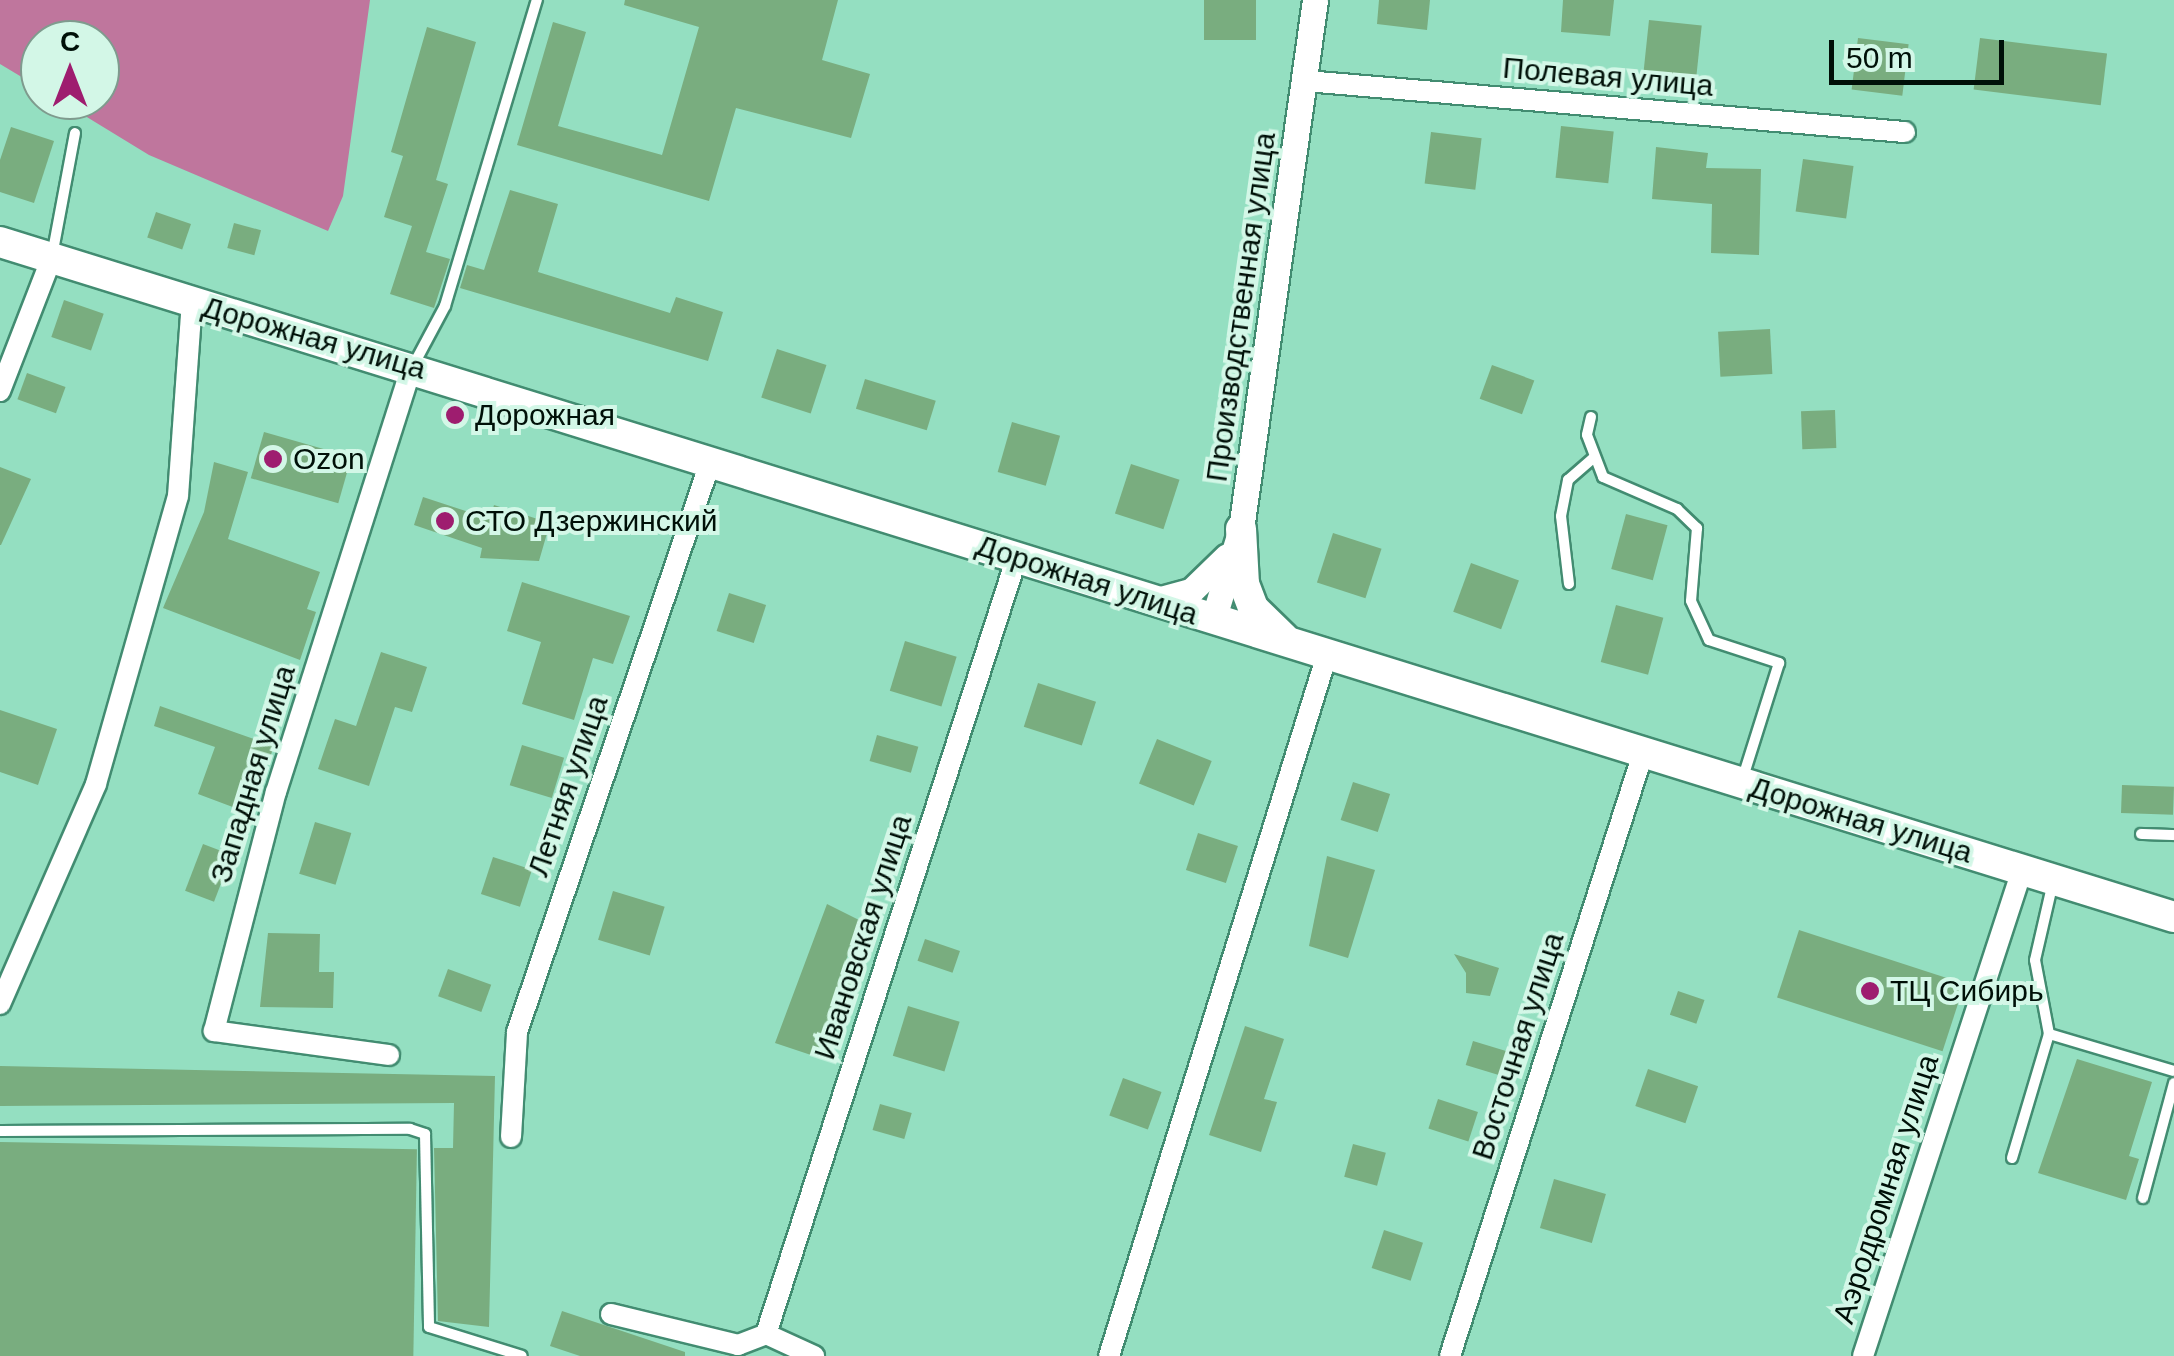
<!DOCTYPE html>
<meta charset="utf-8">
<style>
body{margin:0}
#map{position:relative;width:2174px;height:1356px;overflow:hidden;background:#94dfc1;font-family:Helvetica,sans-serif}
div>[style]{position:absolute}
.forest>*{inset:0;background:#bf769d}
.building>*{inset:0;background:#79ad7f;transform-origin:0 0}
.roads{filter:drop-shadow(2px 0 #428c71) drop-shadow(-2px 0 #428c71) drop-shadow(0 2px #428c71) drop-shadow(0 -2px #428c71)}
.service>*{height:10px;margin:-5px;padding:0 5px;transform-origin:5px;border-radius:5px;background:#fff}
.minor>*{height:20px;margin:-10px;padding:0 10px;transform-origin:10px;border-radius:10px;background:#fff}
.tertiary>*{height:25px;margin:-12.5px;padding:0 12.5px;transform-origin:12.5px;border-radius:12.5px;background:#fff}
.secondary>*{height:30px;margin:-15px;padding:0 15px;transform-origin:15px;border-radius:15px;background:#fff}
.dots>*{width:28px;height:28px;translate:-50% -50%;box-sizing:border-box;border:5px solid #d3f7e7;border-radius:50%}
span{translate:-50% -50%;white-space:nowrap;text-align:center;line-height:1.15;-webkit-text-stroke:8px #d3f7e7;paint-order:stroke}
.street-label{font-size:30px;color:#001008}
.poi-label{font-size:30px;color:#001008}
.left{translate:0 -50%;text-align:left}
.north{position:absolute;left:20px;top:20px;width:100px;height:100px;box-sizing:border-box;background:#d3f7e7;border:2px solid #7f9b8e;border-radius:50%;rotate:0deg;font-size:28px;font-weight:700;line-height:40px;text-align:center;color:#001008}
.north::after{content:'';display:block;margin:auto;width:35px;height:45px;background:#9e1d6f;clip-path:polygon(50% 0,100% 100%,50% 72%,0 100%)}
.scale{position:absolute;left:1829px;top:40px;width:175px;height:45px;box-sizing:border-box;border:5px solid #001008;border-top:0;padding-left:12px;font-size:30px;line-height:35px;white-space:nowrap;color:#001008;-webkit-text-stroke:8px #d3f7e7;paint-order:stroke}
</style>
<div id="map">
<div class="forest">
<i style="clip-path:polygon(0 0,370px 0,343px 196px,328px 231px,149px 155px,59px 100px,100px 100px,100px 40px,40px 40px,40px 88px,0 64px)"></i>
</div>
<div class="building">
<i style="clip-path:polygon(625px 0,838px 0,822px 60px,870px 74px,851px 138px,736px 108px,709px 201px,517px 145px,553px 22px,586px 32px,558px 126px,662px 155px,699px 27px,624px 5px)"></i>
<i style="left:1204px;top:0;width:52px;height:40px"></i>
<i style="clip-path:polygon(1379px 0,1430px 0,1427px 30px,1377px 24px)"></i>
<i style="clip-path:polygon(1563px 0,1614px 0,1610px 36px,1561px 32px)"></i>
<i style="left:1649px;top:20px;width:53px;height:54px;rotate:6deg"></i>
<i style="clip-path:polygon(427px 27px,476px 42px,436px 180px,448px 184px,426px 252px,450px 259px,434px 308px,390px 294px,412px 226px,384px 217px,403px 156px,391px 152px)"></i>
<i style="left:1858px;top:38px;width:51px;height:52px;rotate:7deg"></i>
<i style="left:1980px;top:38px;width:128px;height:52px;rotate:7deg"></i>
<i style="left:1561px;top:126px;width:53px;height:52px;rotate:6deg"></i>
<i style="clip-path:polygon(11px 127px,54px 141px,34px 203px,0 192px,0 160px)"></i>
<i style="left:1431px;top:132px;width:51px;height:52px;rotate:7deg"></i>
<i style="clip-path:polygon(1656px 147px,1708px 153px,1706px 168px,1761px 169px,1759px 255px,1711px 253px,1712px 204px,1652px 199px)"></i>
<i style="left:1803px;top:159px;width:51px;height:53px;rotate:8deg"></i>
<i style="clip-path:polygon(510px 190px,558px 204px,538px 272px,670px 313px,676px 297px,723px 312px,708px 361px,460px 288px,467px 265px,484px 270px)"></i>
<i style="left:156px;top:212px;width:37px;height:27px;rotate:19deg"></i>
<i style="left:234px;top:223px;width:28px;height:26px;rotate:15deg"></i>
<i style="left:64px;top:300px;width:42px;height:39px;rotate:19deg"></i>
<i style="left:1770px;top:329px;width:45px;height:52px;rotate:87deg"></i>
<i style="left:777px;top:349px;width:52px;height:51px;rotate:18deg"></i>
<i style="left:1492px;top:365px;width:45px;height:36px;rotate:20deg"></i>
<i style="left:27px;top:373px;width:41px;height:28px;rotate:20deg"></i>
<i style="left:865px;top:379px;width:74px;height:31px;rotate:17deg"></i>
<i style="left:1835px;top:410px;width:38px;height:34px;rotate:88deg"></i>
<i style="left:1012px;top:422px;width:50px;height:52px;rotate:16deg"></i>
<i style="left:264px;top:432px;width:91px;height:48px;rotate:16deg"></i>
<i style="clip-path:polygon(214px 462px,248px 472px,228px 539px,320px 572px,307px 609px,316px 612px,300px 660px,163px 608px,204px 512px)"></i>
<i style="left:1131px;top:464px;width:51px;height:52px;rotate:18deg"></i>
<i style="clip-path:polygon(0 467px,31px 479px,1px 545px,0 545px)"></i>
<i style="clip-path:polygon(423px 497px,490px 519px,494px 505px,550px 523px,539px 561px,480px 558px,482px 548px,414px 525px)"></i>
<i style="left:1626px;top:514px;width:43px;height:57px;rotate:15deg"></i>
<i style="left:1333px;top:533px;width:51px;height:52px;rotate:18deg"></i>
<i style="left:1471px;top:563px;width:51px;height:52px;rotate:20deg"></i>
<i style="clip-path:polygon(522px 582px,630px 616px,613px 664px,593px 658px,574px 720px,522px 704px,541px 642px,507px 631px)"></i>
<i style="left:729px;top:593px;width:39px;height:40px;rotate:18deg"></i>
<i style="left:1616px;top:605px;width:49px;height:59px;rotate:15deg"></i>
<i style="left:905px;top:641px;width:54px;height:52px;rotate:17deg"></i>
<i style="clip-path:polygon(381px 652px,427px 667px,412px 712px,395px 707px,369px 786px,318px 769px,335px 719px,356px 726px)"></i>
<i style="left:1038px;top:683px;width:61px;height:46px;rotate:18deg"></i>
<i style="clip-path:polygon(160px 706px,274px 746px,267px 766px,255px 761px,238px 809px,198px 794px,215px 747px,154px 726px)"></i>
<i style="clip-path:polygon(0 710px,57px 729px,38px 785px,0 772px)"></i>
<i style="left:877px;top:735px;width:43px;height:27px;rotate:16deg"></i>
<i style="left:1157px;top:739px;width:59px;height:48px;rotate:22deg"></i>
<i style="left:522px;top:745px;width:44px;height:42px;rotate:17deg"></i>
<i style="left:1353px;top:782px;width:39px;height:40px;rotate:18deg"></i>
<i style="left:2122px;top:785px;width:52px;height:28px;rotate:2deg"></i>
<i style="left:315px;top:822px;width:38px;height:54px;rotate:17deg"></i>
<i style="left:1198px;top:833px;width:42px;height:39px;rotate:18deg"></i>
<i style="left:203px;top:844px;width:31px;height:50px;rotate:21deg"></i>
<i style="clip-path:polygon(1327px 856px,1375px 870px,1348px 958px,1309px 946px)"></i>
<i style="left:493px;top:857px;width:41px;height:39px;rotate:18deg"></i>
<i style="left:613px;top:891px;width:54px;height:51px;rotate:17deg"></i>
<i style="clip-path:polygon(827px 904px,859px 920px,846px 961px,857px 964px,826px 1060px,775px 1043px)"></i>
<i style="left:1799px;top:930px;width:174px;height:71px;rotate:18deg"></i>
<i style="clip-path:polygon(268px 933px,320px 934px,319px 972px,334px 972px,333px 1008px,260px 1007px)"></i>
<i style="left:925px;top:939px;width:37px;height:23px;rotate:19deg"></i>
<i style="clip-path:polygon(1454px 954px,1499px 968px,1490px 996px,1466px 993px,1466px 973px)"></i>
<i style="left:448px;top:969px;width:46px;height:29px;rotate:20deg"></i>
<i style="left:1678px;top:991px;width:28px;height:25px;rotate:19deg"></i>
<i style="left:908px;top:1006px;width:54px;height:52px;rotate:17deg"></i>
<i style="clip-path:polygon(1245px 1026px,1284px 1039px,1264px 1099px,1277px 1102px,1261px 1152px,1209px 1135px)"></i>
<i style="left:1473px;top:1041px;width:44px;height:25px;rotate:17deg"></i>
<i style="clip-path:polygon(2077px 1059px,2152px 1082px,2129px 1156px,2139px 1159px,2126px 1200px,2038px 1173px)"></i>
<i style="clip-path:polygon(0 1066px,495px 1076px,489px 1327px,438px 1321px,434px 1148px,453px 1148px,454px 1103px,0 1106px)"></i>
<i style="left:1648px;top:1069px;width:53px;height:39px;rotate:19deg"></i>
<i style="left:1123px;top:1078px;width:41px;height:40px;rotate:20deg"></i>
<i style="left:1438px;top:1099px;width:42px;height:31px;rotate:18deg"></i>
<i style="left:880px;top:1104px;width:33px;height:27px;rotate:16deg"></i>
<i style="left:0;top:1142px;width:417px;height:214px;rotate:1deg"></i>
<i style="left:1353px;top:1144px;width:34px;height:34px;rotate:15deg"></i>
<i style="left:1554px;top:1179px;width:54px;height:51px;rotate:16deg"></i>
<i style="left:1384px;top:1230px;width:41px;height:40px;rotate:18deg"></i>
<i style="clip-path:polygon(562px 1311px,685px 1352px,685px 1356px,580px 1356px,550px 1346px)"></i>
</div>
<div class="roads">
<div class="service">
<i style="left:52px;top:256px;width:125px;rotate:-79.4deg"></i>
<i style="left:413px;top:366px;width:68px;rotate:-61.9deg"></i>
<i style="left:445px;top:306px;width:320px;rotate:-73.3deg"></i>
<i style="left:1591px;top:417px;width:18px;rotate:103deg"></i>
<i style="left:1587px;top:435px;width:45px;rotate:69.1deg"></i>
<i style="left:1603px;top:477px;width:81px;rotate:23.4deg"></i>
<i style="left:1677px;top:509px;width:28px;rotate:44deg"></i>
<i style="left:1697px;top:528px;width:73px;rotate:94.7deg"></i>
<i style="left:1691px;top:601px;width:43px;rotate:65.2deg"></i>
<i style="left:1709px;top:640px;width:74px;rotate:18.2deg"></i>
<i style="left:1779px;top:663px;width:120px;rotate:107.5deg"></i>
<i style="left:1569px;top:584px;width:68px;rotate:-96.7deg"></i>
<i style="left:1561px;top:516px;width:37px;rotate:-79deg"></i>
<i style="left:1568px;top:480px;width:32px;rotate:-41deg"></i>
<i style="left:2141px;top:834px;width:33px;rotate:2deg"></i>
<i style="left:2049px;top:1034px;width:130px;rotate:16.5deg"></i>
<i style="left:0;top:1131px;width:410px;rotate:-0.3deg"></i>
<i style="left:410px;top:1129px;width:16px;rotate:18deg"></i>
<i style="left:425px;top:1134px;width:193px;rotate:88.8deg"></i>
<i style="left:429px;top:1327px;width:97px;rotate:17.3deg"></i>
<i style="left:2012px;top:1158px;width:129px;rotate:-73.4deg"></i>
<i style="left:2049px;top:1034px;width:75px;rotate:-100.7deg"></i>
<i style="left:2035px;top:960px;width:80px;rotate:-77deg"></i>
<i style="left:2143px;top:1198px;width:119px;rotate:-74.9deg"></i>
</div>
<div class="minor">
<i style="left:1306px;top:81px;width:601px;rotate:4.87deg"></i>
<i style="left:0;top:391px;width:144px;rotate:-68.8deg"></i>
<i style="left:0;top:1004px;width:240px;rotate:-66.4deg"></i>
<i style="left:96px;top:784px;width:299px;rotate:-74.1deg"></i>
<i style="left:178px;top:496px;width:195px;rotate:-85.9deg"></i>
<i style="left:389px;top:1055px;width:177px;rotate:-172.2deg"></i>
<i style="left:214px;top:1031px;width:247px;rotate:-75.5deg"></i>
<i style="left:276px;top:792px;width:446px;rotate:-72.3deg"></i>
<i style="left:511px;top:1137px;width:105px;rotate:-86.7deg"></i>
<i style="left:517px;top:1032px;width:604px;rotate:-71.27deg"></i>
<i style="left:611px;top:1314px;width:131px;rotate:13.7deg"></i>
<i style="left:738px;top:1345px;width:30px;rotate:-21deg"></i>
<i style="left:766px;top:1334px;width:53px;rotate:24.6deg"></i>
<i style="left:766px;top:1334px;width:817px;rotate:-72.1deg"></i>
<i style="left:1109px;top:1356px;width:734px;rotate:-72.73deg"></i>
<i style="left:1450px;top:1356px;width:633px;rotate:-72.25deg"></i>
<i style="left:1863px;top:1356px;width:511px;rotate:-71.88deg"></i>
</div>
<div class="tertiary">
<i style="left:1153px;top:601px;width:39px;rotate:-15deg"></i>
<i style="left:1191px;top:591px;width:50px;rotate:-44.2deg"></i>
<i style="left:1213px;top:620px;width:95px;rotate:-72.9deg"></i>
<i style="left:1241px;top:529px;width:534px;rotate:-82.04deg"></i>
</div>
<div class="secondary">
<i style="left:0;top:242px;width:2276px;rotate:17.25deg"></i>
<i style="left:1241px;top:529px;width:55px;rotate:86.9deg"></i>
<i style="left:1244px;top:584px;width:26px;rotate:69deg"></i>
<i style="left:1253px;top:608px;width:43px;rotate:44.1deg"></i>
</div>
</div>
<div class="dots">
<i style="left:455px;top:415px;background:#9e1d6f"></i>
<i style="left:273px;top:459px;background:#9e1d6f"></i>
<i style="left:445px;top:521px;background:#9e1d6f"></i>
<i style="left:1870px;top:991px;background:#9e1d6f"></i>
</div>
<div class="street-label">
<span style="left:1608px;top:77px;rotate:5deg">Полевая улица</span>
<span style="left:1241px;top:307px;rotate:-82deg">Производственная улица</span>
<span style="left:314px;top:338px;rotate:16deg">Дорожная улица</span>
<span style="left:1087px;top:580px;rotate:18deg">Дорожная улица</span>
<span style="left:253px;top:774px;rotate:-73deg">Западная улица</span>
<span style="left:568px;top:786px;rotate:-71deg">Летняя улица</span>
<span style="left:1861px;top:820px;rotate:17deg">Дорожная улица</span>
<span style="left:863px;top:937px;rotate:-72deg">Ивановская улица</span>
<span style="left:1518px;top:1046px;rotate:-72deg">Восточная улица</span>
<span style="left:1886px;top:1189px;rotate:-72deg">Аэродромная улица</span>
</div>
<div class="poi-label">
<span class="left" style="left:475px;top:415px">Дорожная</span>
<span class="left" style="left:293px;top:459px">Ozon</span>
<span class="left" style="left:465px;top:521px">СТО Дзержинский</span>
<span class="left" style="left:1890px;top:991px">ТЦ Сибирь</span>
</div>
<div class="north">С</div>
<div class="scale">50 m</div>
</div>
